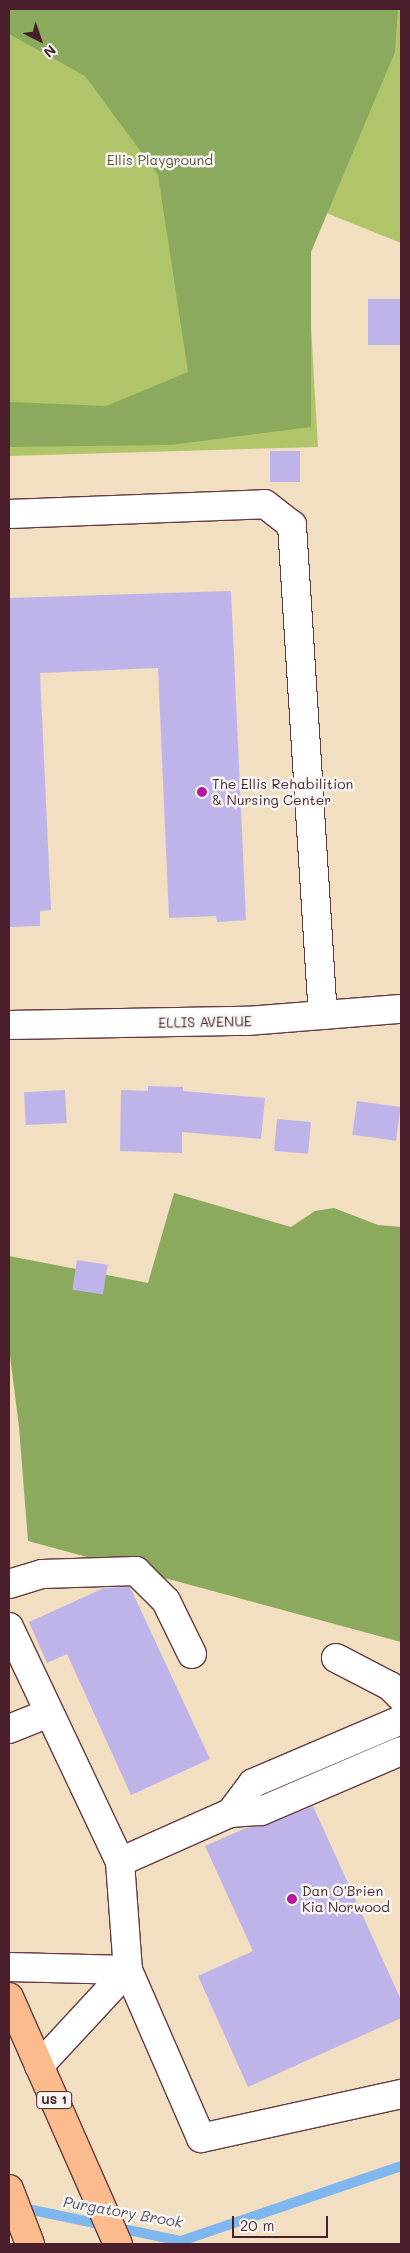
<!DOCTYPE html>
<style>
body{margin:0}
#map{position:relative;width:410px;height:2253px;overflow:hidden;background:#f2dec1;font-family:Mali,sans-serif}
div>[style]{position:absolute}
.green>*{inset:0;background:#b0c569}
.forest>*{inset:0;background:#8caa5d}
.stream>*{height:10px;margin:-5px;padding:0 5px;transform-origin:5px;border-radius:5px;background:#7eb6ee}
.building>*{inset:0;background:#beb4ea;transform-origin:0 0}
.roads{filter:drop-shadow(1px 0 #633c42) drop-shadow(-1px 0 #633c42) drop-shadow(0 1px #633c42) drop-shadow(0 -1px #633c42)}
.minor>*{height:28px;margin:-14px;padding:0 14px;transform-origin:14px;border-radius:14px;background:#fff}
.major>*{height:28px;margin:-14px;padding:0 14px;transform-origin:14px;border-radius:14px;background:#fbbb8c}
.dots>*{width:14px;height:14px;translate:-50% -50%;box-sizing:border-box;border:2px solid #f6f6f2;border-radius:50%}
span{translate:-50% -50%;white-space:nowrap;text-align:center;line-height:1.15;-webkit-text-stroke:5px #f6f6f2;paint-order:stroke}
.shield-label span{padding:1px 4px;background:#f6f6f2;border:1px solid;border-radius:4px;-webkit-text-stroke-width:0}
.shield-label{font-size:12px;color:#4a1f2b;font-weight:700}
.park-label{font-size:14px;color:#69513e}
.poi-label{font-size:14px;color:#4a1f2b}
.left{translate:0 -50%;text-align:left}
.street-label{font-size:14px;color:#4a1f2b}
.water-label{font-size:15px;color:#5c546f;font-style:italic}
.frame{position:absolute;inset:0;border:10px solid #4a1f2b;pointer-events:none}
.north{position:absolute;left:15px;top:15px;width:50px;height:50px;-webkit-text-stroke:4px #f6f6f2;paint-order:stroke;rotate:139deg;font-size:14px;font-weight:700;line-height:20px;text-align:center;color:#4a1f2b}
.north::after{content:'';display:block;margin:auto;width:18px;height:22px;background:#4a1f2b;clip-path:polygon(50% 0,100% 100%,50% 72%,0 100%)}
.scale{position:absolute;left:232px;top:2216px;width:96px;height:22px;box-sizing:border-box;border:2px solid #4a1f2b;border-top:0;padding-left:6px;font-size:15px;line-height:18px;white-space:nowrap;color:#4a1f2b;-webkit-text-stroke:4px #f6f6f2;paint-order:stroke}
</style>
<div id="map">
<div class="green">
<i style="clip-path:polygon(9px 9px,401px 9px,401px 243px,304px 204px,318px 447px,9px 456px)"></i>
</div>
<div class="forest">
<i style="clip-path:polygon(9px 9px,398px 9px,395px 52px,311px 252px,311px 427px,171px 445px,9px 447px,9px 402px,106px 406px,188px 372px,158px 175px,85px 76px,9px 34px)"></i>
<i style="clip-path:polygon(174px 1193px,291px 1227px,315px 1211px,334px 1208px,378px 1225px,401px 1227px,401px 1642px,28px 1541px,19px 1427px,9px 1348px,9px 1256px,148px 1283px)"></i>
</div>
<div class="stream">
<i style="left:18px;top:2207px;width:167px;rotate:11.8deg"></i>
<i style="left:181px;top:2241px;width:232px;rotate:-18.8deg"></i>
</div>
<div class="building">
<i style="left:401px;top:299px;width:46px;height:33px;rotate:90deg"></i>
<i style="left:300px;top:451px;width:31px;height:30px;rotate:90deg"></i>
<i style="clip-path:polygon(231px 591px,246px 920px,217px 922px,216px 916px,169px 918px,158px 668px,40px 673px,51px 910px,40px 911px,40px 926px,9px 927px,9px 598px)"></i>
<i style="clip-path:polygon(148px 1086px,183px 1087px,183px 1091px,265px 1098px,261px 1139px,182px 1132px,182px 1153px,120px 1151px,121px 1090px,148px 1091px)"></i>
<i style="left:65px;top:1090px;width:33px;height:41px;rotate:87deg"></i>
<i style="left:357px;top:1101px;width:44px;height:34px;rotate:8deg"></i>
<i style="left:277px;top:1119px;width:34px;height:32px;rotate:5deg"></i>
<i style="left:77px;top:1260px;width:31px;height:30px;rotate:9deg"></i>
<i style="clip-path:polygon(130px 1587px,210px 1759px,131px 1795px,67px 1654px,47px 1663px,29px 1622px,104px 1588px)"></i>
<i style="clip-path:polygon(313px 1806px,401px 2000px,401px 2018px,248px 2087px,198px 1976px,253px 1951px,205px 1846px,246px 1828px,267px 1825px)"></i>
</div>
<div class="roads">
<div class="minor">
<i style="left:9px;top:514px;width:256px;rotate:-2.2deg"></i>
<i style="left:265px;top:504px;width:34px;rotate:38deg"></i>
<i style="left:292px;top:525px;width:491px;rotate:86.4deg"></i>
<i style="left:9px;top:1025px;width:238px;rotate:-1deg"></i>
<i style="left:247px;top:1021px;width:154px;rotate:-4.5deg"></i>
<i style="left:9px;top:1584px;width:34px;rotate:-17deg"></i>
<i style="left:42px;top:1574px;width:94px;rotate:-1.8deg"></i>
<i style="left:136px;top:1571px;width:42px;rotate:45deg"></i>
<i style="left:166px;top:1601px;width:59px;rotate:63.9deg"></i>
<i style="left:9px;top:1627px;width:260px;rotate:64.7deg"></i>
<i style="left:336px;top:1658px;width:61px;rotate:27.4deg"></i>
<i style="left:390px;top:1686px;width:16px;rotate:45deg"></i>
<i style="left:401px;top:1720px;width:161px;rotate:156.9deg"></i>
<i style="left:253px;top:1783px;width:38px;rotate:127deg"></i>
<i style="left:230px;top:1813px;width:120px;rotate:156deg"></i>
<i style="left:120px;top:1862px;width:108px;rotate:85.8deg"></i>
<i style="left:128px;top:1970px;width:183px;rotate:66.5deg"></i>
<i style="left:201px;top:2138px;width:205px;rotate:-12.4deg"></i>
<i style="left:9px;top:1729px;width:43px;rotate:-21.8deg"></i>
<i style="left:230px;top:1813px;width:31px;rotate:-4deg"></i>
<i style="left:261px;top:1811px;width:152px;rotate:-23.2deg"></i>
<i style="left:9px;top:1967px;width:119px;rotate:1.4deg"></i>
<i style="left:39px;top:2066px;width:131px;rotate:-47.2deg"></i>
</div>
<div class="major">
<i style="left:9px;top:1997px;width:270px;rotate:66.2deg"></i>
<i style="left:9px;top:2189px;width:59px;rotate:69.1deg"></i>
</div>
</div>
<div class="dots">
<i style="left:202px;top:792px;background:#b5179e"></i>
<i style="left:292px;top:1899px;background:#b5179e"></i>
</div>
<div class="shield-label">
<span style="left:54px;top:2100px">US 1</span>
</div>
<div class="park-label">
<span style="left:160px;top:160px">Ellis Playground</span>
</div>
<div class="poi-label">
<span class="left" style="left:212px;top:792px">The Ellis Rehabilition<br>&amp; Nursing Center</span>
<span class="left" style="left:302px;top:1899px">Dan O'Brien<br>Kia Norwood</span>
</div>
<div class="street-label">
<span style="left:205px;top:1022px;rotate:-1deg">ELLIS AVENUE</span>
</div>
<div class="water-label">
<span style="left:123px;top:2212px;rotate:10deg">Purgatory Brook</span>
</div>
<div class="frame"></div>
<div class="north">N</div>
<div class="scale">20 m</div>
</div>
